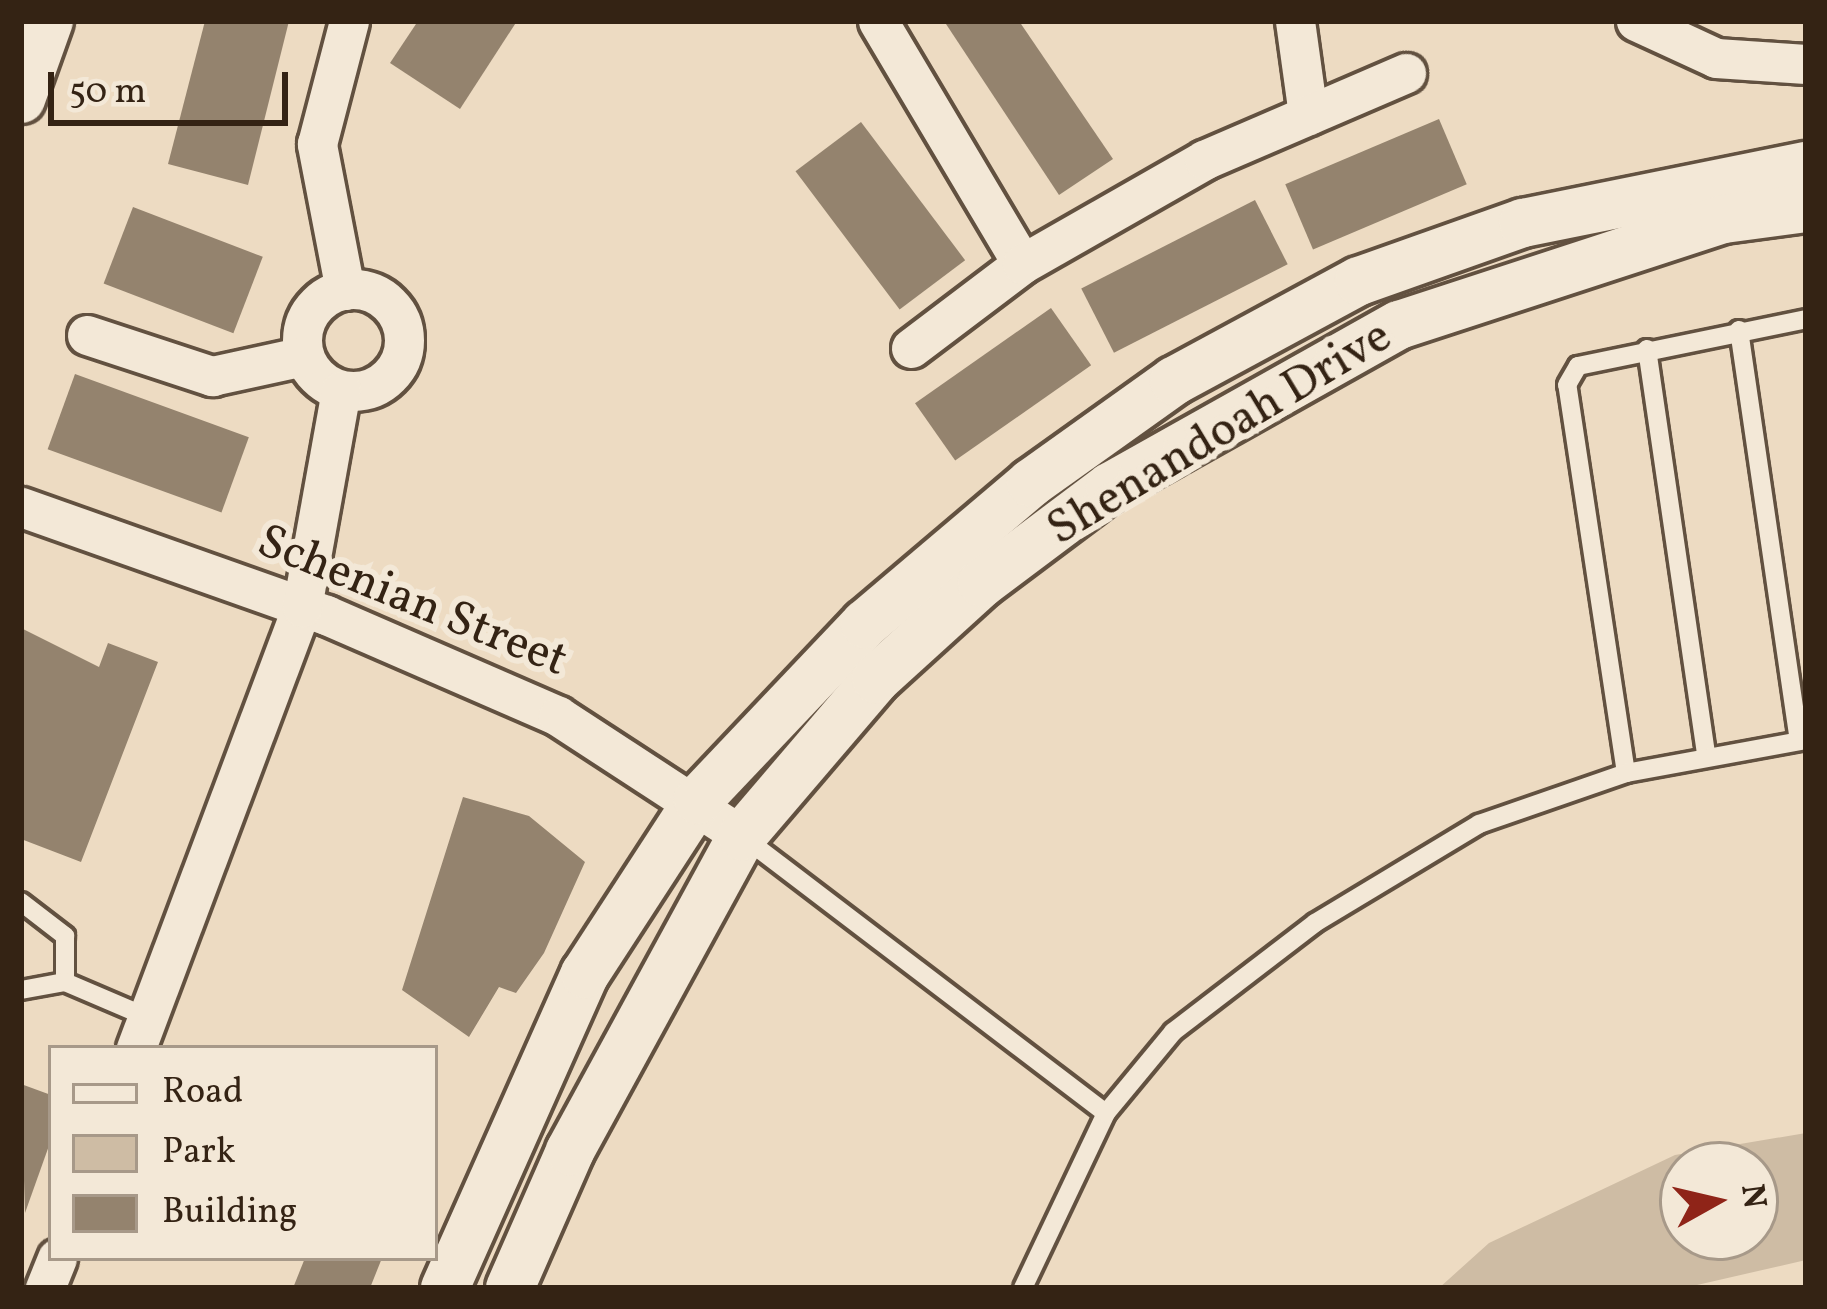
<!DOCTYPE html>
<style>
body{margin:0}
#map{position:relative;width:1827px;height:1309px;overflow:hidden;background:#eddbc2;font-family:Vollkorn,serif}
div>[style]{position:absolute}
.green>*{inset:0;background:#cebca4}
.building>*{inset:0;background:#94836e;transform-origin:0 0}
.roads{filter:drop-shadow(3px 0 #625140) drop-shadow(-3px 0 #625140) drop-shadow(0 3px #625140) drop-shadow(0 -3px #625140)}
.service>*{height:18px;margin:-9px;padding:0 9px;transform-origin:9px;border-radius:9px;background:#f3e8d7}
.minor>*{height:39px;margin:-19.5px;padding:0 19.5px;transform-origin:19.5px;border-radius:19.5px;background:#f3e8d7}
.minor>.ring{margin:-19.5px;padding:0;box-sizing:content-box;background:none;border:39px solid #f3e8d7;border-radius:50%}
.tertiary>*{height:48px;margin:-24px;padding:0 24px;transform-origin:24px;border-radius:24px;background:#f3e8d7}
span{translate:-50% -50%;white-space:nowrap;text-align:center;line-height:1.15;-webkit-text-stroke:12px #f3e8d7;paint-order:stroke}
.street-label{font-size:48px;color:#342314}
.frame{position:absolute;inset:0;border:24px solid #342314;pointer-events:none}
.legend{position:absolute;left:48px;top:1045px;width:390px;height:216px;box-sizing:border-box;background:#f3e8d7;border:3px solid #a79989;margin:0;padding:15px 21px;list-style:none;font-size:36px;color:#342314}
.legend li{display:flex;align-items:center;gap:24px;height:60px}
.legend b{width:60px;border:3px solid #a79989}
.north{position:absolute;left:1659px;top:1141px;width:120px;height:120px;box-sizing:border-box;background:#f3e8d7;border:3px solid #a79989;border-radius:50%;rotate:82deg;font-size:33px;font-weight:700;line-height:48px;text-align:center;color:#342314}
.north::after{content:'';display:block;margin:auto;width:42px;height:54px;background:#8f2418;clip-path:polygon(50% 0,100% 100%,50% 72%,0 100%)}
.scale{position:absolute;left:48px;top:72px;width:240px;height:54px;box-sizing:border-box;border:6px solid #342314;border-top:0;padding-left:15px;font-size:36px;line-height:42px;white-space:nowrap;color:#342314;-webkit-text-stroke:9px #f3e8d7;paint-order:stroke}
</style>
<div id="map">
<div class="green">
<i style="clip-path:polygon(evenodd,1806px 1133px,1806px 1260px,1684px 1288px,1439px 1288px,1489px 1243px,1675px 1155px,1806px 1133px,1683px 1165px,1755px 1165px,1755px 1237px,1683px 1237px,1683px 1165px)"></i>
</div>
<div class="building">
<i style="clip-path:polygon(205px 21px,289px 21px,248px 185px,168px 164px)"></i>
<i style="clip-path:polygon(418px 21px,517px 21px,460px 109px,390px 63px)"></i>
<i style="clip-path:polygon(944px 21px,1019px 21px,1113px 159px,1059px 195px)"></i>
<i style="left:1439px;top:119px;width:71px;height:167px;rotate:67deg"></i>
<i style="left:861px;top:122px;width:173px;height:82px;rotate:53deg"></i>
<i style="left:1255px;top:200px;width:72px;height:195px;rotate:63deg"></i>
<i style="left:133px;top:207px;width:139px;height:82px;rotate:21deg"></i>
<i style="left:1051px;top:308px;width:70px;height:166px;rotate:55deg"></i>
<i style="left:75px;top:374px;width:185px;height:80px;rotate:20deg"></i>
<i style="clip-path:polygon(21px 628px,99px 667px,108px 643px,158px 662px,81px 862px,21px 839px)"></i>
<i style="clip-path:polygon(463px 797px,529px 816px,585px 862px,544px 953px,516px 993px,499px 987px,469px 1037px,402px 990px)"></i>
<i style="clip-path:polygon(21px 1084px,51px 1095px,51px 1140px,25px 1213px)"></i>
<i style="clip-path:polygon(305px 1258px,382px 1258px,370px 1288px,293px 1288px)"></i>
</div>
<div class="roads">
<div class="service">
<i style="left:1739px;top:330px;width:415px;rotate:81.7deg"></i>
<i style="left:1647px;top:349px;width:413px;rotate:81.7deg"></i>
<i style="left:1626px;top:773px;width:392px;rotate:-98.6deg"></i>
<i style="left:1567px;top:385px;width:22px;rotate:-60deg"></i>
<i style="left:1578px;top:366px;width:233px;rotate:-11.6deg"></i>
<i style="left:742px;top:836px;width:457px;rotate:37.3deg"></i>
<i style="left:21px;top:902px;width:56px;rotate:37.7deg"></i>
<i style="left:65px;top:936px;width:46px;rotate:90deg"></i>
<i style="left:21px;top:990px;width:45px;rotate:-10.3deg"></i>
<i style="left:65px;top:982px;width:89px;rotate:23.1deg"></i>
<i style="left:1023px;top:1288px;width:194px;rotate:-64.6deg"></i>
<i style="left:1106px;top:1113px;width:105px;rotate:-50.4deg"></i>
<i style="left:1173px;top:1032px;width:179px;rotate:-37.5deg"></i>
<i style="left:1315px;top:923px;width:192px;rotate:-31.1deg"></i>
<i style="left:1479px;top:824px;width:156px;rotate:-19.1deg"></i>
<i style="left:1626px;top:773px;width:183px;rotate:-10.4deg"></i>
</div>
<div class="minor">
<i style="left:878px;top:21px;width:282px;rotate:59.3deg"></i>
<i style="left:1295px;top:21px;width:95px;rotate:82.1deg"></i>
<i style="left:1636px;top:21px;width:88px;rotate:24.8deg"></i>
<i style="left:1716px;top:58px;width:90px;rotate:3.8deg"></i>
<i class="ring" style="left:302px;top:289px;width:63px;height:63px"></i>
<i style="left:345px;top:290px;width:149px;rotate:-100.9deg"></i>
<i style="left:317px;top:144px;width:127px;rotate:-75.4deg"></i>
<i style="left:87px;top:335px;width:132px;rotate:18.2deg"></i>
<i style="left:212px;top:376px;width:94px;rotate:-12.3deg"></i>
<i style="left:911px;top:348px;width:139px;rotate:-37.1deg"></i>
<i style="left:1022px;top:264px;width:210px;rotate:-29.7deg"></i>
<i style="left:1204px;top:160px;width:220px;rotate:-23.3deg"></i>
<i style="left:21px;top:507px;width:324px;rotate:19.5deg"></i>
<i style="left:326px;top:615px;width:253px;rotate:23.5deg"></i>
<i style="left:558px;top:716px;width:220px;rotate:33.1deg"></i>
<i style="left:136px;top:1048px;width:471px;rotate:-69.4deg"></i>
<i style="left:302px;top:607px;width:220px;rotate:-79.8deg"></i>
<i style="left:45px;top:1288px;width:32px;rotate:-68deg"></i>
</div>
<div class="tertiary">
<i style="left:21px;top:99px;width:83px;rotate:-70.3deg"></i>
<i style="left:445px;top:1288px;width:344px;rotate:-66deg"></i>
<i style="left:585px;top:974px;width:207px;rotate:-57deg"></i>
<i style="left:698px;top:800px;width:243px;rotate:-46.5deg"></i>
<i style="left:865px;top:624px;width:218px;rotate:-40.3deg"></i>
<i style="left:1031px;top:483px;width:176px;rotate:-35.5deg"></i>
<i style="left:1174px;top:381px;width:210px;rotate:-28.4deg"></i>
<i style="left:1359px;top:281px;width:174px;rotate:-19.5deg"></i>
<i style="left:1523px;top:223px;width:289px;rotate:-11.4deg"></i>
<i style="left:510px;top:1288px;width:150px;rotate:-66.3deg"></i>
<i style="left:570px;top:1151px;width:359px;rotate:-61.4deg"></i>
<i style="left:742px;top:836px;width:206px;rotate:-49.5deg"></i>
<i style="left:876px;top:679px;width:143px;rotate:-42.2deg"></i>
<i style="left:982px;top:583px;width:160px;rotate:-36.9deg"></i>
<i style="left:1110px;top:487px;width:331px;rotate:-29.3deg"></i>
<i style="left:1399px;top:325px;width:342px;rotate:-18.1deg"></i>
<i style="left:1724px;top:219px;width:83px;rotate:-7.6deg"></i>
</div>
</div>
<div class="street-label">
<span style="left:1220px;top:434px;rotate:-31deg">Shenandoah Drive</span>
<span style="left:412px;top:602px;rotate:22deg">Schenian Street</span>
</div>
<div class="frame"></div>
<ul class="legend">
<li><b style="height:15px;background:#f3e8d7"></b>Road</li>
<li><b style="height:33px;background:#cebca4"></b>Park</li>
<li><b style="height:33px;background:#94836e"></b>Building</li>
</ul>
<div class="north">N</div>
<div class="scale">50 m</div>
</div>
